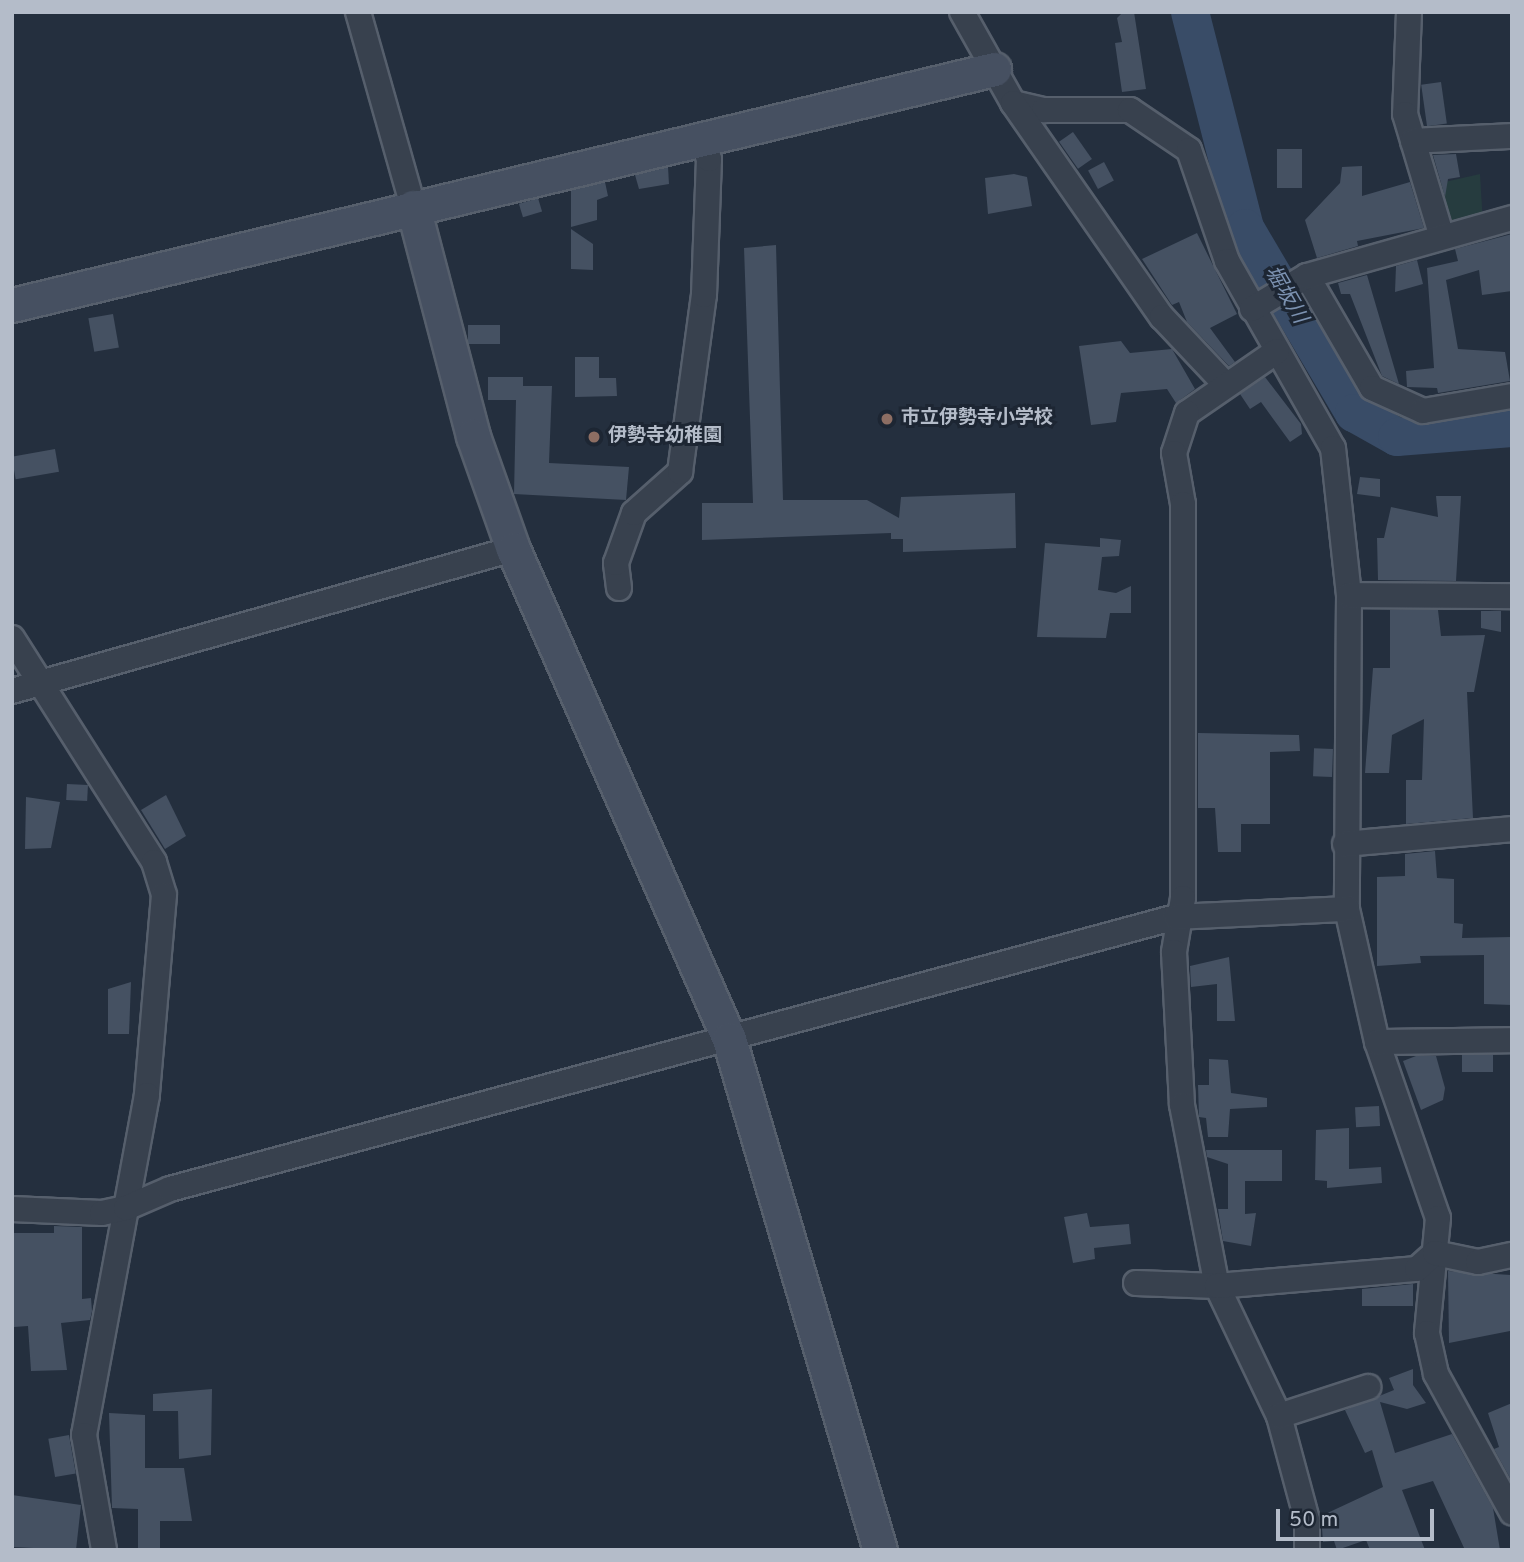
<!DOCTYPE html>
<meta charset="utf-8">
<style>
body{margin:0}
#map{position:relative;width:1524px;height:1562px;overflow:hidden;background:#242f3e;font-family:Overpass,"Noto Sans JP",sans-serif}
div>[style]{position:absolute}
.green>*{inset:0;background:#263c3f}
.river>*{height:38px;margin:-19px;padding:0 19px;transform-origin:19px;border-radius:19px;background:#394c67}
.building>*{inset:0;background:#455162;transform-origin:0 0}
.roads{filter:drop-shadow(2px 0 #565f6c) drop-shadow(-2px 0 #565f6c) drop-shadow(0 2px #565f6c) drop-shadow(0 -2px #565f6c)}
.street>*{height:24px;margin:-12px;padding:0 12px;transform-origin:12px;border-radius:12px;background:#38414e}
.secondary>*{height:33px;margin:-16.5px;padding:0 16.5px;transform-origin:16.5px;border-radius:16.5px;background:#465061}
.dots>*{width:19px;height:19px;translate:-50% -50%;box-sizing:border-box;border:4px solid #1d2633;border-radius:50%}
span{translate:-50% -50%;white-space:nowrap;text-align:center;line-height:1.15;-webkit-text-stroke:6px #1d2633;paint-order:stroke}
.poi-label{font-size:19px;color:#b4bcc9;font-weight:700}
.left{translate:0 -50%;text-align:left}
.water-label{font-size:21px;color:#7c92b1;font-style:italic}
.frame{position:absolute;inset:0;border:14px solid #b4bcc9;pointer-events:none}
.scale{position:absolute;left:1276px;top:1509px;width:158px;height:32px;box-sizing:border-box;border:4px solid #b4bcc9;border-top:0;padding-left:9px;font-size:21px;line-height:24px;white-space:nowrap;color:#b4bcc9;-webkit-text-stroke:5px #1d2633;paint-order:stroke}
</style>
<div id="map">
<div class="green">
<i style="clip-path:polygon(1480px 174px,1483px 224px,1441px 234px,1427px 186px)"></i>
</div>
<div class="river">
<i style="left:1190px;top:12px;width:223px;rotate:75.7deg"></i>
<i style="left:1245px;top:228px;width:215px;rotate:59.5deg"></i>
<i style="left:1354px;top:413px;width:49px;rotate:29.2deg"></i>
<i style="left:1397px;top:437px;width:115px;rotate:-4.5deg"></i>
</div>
<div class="building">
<i style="clip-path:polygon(1123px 12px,1134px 12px,1146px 89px,1122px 92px,1115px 43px,1122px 42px,1117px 18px)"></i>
<i style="left:1441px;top:82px;width:42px;height:20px;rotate:82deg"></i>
<i style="left:1073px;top:132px;width:33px;height:17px;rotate:55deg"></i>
<i style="left:1277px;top:149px;width:25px;height:39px"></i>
<i style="clip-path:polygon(1456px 154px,1460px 177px,1448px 179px,1445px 197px,1433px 155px)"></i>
<i style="left:1104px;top:162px;width:21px;height:18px;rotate:62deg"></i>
<i style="clip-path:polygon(1362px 166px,1362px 196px,1410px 182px,1424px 228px,1357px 241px,1358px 246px,1317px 258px,1305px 220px,1340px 183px,1342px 167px)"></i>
<i style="clip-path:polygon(668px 167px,669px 184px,639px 189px,635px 175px)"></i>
<i style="clip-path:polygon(1014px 174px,1027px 177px,1032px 206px,988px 214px,985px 178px)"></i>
<i style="clip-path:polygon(605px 182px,608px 196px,597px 200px,597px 220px,571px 227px,571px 190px)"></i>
<i style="left:538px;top:198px;width:14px;height:20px;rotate:73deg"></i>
<i style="clip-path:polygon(571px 229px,593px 244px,593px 270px,571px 269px)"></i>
<i style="clip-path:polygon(1197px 233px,1237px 314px,1210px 328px,1235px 362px,1229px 366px,1187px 322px,1179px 302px,1172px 305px,1142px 259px)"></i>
<i style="clip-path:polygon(1512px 234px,1512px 291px,1482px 295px,1479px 270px,1446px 280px,1458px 349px,1505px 352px,1510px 381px,1438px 393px,1437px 388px,1407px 387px,1406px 371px,1434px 368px,1427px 268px,1458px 261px,1455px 249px)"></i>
<i style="clip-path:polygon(776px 245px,783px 500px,867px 500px,899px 518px,901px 497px,1015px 493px,1016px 548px,903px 552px,903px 539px,891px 539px,891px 533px,702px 540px,702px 503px,753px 503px,744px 248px)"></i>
<i style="clip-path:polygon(1417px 260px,1423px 284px,1395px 292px,1396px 266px)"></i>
<i style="clip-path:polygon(1367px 275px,1399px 384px,1382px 376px,1350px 294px,1341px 294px,1338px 283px)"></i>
<i style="left:113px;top:314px;width:34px;height:25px;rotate:80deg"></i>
<i style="left:468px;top:325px;width:32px;height:19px"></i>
<i style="clip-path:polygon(1121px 341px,1130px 353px,1172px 349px,1195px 389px,1176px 403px,1167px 389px,1121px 393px,1116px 422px,1091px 425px,1079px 346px)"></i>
<i style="clip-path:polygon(575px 357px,599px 357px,599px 378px,616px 378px,617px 396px,575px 397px)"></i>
<i style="clip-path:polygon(488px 377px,523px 377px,523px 386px,552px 386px,549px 463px,629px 467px,626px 500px,514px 494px,516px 400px,488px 400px)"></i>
<i style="clip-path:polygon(1265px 377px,1301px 424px,1302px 434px,1290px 442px,1261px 402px,1250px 409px,1240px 394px)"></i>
<i style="left:55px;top:449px;width:23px;height:44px;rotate:80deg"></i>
<i style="clip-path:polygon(1360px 477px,1380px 479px,1380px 497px,1357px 494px)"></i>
<i style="clip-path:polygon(1436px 496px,1461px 496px,1456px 581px,1378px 580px,1377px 538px,1384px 538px,1391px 507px,1438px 517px)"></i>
<i style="clip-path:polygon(1100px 538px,1121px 540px,1119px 556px,1102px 557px,1098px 590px,1116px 593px,1131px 586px,1131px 613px,1110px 613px,1106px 638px,1037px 637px,1045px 543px,1100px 547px)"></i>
<i style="clip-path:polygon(1390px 610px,1438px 610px,1441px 636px,1485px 635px,1474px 692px,1467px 692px,1473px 818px,1406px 824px,1406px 780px,1422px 780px,1424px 719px,1392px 735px,1389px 773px,1365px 773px,1373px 668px,1390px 668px)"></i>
<i style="clip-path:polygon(1481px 611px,1501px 611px,1501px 632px,1481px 628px)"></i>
<i style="clip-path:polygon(1198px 733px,1299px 735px,1300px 751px,1270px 752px,1270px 824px,1241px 824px,1241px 852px,1218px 852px,1215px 808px,1198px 808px)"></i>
<i style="left:1333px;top:749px;width:28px;height:19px;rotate:92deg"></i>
<i style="left:67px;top:784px;width:21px;height:16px;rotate:3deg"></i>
<i style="clip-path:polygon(166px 795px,186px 836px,165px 849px,141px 810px)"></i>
<i style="clip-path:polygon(26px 797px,60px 802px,51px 848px,25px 849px)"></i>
<i style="clip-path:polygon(1435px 851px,1437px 878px,1454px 879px,1454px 923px,1463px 924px,1462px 938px,1512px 937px,1512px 1005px,1484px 1004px,1484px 955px,1420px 956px,1421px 963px,1377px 966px,1377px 877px,1405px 876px,1405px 854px)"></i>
<i style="clip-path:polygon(1229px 957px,1235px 1021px,1217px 1021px,1217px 984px,1191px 987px,1190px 966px)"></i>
<i style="clip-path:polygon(131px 982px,129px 1034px,108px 1034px,108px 989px)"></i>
<i style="left:1493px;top:1055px;width:17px;height:31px;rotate:90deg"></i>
<i style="clip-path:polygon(1416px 1056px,1436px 1056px,1445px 1088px,1443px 1100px,1421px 1110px,1403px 1061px)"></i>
<i style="clip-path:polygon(1209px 1059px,1228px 1060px,1231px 1093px,1267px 1098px,1267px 1107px,1230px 1109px,1228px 1137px,1208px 1137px,1206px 1118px,1199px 1117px,1198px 1085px,1209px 1085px)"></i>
<i style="left:1379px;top:1106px;width:20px;height:24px;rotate:87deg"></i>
<i style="clip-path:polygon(1349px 1128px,1349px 1169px,1381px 1167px,1382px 1183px,1327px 1188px,1327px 1181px,1315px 1180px,1316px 1130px)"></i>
<i style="clip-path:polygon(1206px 1150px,1282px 1150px,1282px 1181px,1245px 1181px,1245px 1214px,1256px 1213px,1251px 1246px,1223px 1241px,1218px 1209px,1228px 1209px,1228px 1164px,1207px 1157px)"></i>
<i style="clip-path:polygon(1087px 1213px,1090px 1227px,1129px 1224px,1131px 1244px,1094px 1248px,1095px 1259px,1073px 1263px,1064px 1217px)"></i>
<i style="clip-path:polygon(54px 1226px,82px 1227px,82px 1299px,91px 1298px,92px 1311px,90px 1320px,61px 1323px,67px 1370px,31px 1371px,28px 1326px,14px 1327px,12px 1233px,54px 1233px)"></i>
<i style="clip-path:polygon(1448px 1271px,1511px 1275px,1510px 1331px,1449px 1343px)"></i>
<i style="clip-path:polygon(1413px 1284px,1413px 1306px,1362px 1306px,1362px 1289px)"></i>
<i style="clip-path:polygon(1413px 1369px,1413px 1385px,1426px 1403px,1407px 1409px,1380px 1402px,1395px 1453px,1452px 1434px,1493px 1508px,1500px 1550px,1465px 1550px,1433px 1481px,1402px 1490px,1425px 1550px,1370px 1550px,1366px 1540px,1337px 1550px,1334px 1541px,1323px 1542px,1321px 1516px,1383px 1487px,1372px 1450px,1365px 1453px,1345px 1410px,1394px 1390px,1389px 1378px)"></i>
<i style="clip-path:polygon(212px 1389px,211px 1455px,179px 1459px,178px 1411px,153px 1411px,153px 1394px)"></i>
<i style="clip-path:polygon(1512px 1403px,1512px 1477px,1510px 1478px,1494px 1449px,1499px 1447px,1488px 1413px)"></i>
<i style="clip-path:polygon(109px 1413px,145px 1415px,145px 1468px,184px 1468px,192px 1521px,160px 1521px,160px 1550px,138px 1550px,138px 1509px,112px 1508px)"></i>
<i style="left:69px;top:1435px;width:39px;height:21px;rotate:80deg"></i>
<i style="clip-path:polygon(12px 1495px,81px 1505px,76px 1550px,12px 1547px)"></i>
</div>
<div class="roads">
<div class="street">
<i style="left:358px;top:12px;width:203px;rotate:74.2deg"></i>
<i style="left:962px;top:12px;width:104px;rotate:60.7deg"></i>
<i style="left:1013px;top:103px;width:32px;rotate:13deg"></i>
<i style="left:1044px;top:110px;width:86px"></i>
<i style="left:1130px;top:110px;width:71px;rotate:34.1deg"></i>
<i style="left:1189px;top:150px;width:117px;rotate:71.1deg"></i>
<i style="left:1227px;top:261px;width:215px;rotate:60.5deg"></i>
<i style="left:1333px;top:448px;width:148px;rotate:83.8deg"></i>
<i style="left:1349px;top:595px;width:314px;rotate:90.4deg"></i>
<i style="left:1347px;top:909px;width:136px;rotate:77.3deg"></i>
<i style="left:1377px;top:1042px;width:186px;rotate:70.9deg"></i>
<i style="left:1438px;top:1218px;width:116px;rotate:95.5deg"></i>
<i style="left:1427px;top:1333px;width:42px;rotate:77.6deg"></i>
<i style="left:1436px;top:1374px;width:158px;rotate:61.2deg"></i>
<i style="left:1409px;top:12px;width:102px;rotate:92.2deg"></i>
<i style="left:1405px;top:114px;width:125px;rotate:73.3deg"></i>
<i style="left:1013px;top:103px;width:261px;rotate:55.2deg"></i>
<i style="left:1162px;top:317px;width:93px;rotate:46.7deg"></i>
<i style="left:1413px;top:141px;width:99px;rotate:-2.9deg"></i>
<i style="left:1307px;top:276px;width:129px;rotate:59.9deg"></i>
<i style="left:1372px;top:388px;width:56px;rotate:24.3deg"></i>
<i style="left:1423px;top:411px;width:90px;rotate:-9.6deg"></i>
<i style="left:1252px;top:309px;width:64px;rotate:-31deg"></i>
<i style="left:1307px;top:276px;width:213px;rotate:-15.8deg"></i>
<i style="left:1277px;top:351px;width:109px;rotate:145.4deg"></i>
<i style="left:1187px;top:413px;width:42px;rotate:108deg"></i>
<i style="left:1174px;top:453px;width:52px;rotate:80deg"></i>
<i style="left:1183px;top:504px;width:394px;rotate:90deg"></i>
<i style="left:1183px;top:898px;width:55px;rotate:99.5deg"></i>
<i style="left:1174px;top:952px;width:153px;rotate:87deg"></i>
<i style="left:1182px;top:1105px;width:184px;rotate:79.1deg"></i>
<i style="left:1217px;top:1286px;width:144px;rotate:64.5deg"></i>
<i style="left:1279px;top:1416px;width:108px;rotate:74.9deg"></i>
<i style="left:1307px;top:1520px;width:30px;rotate:90deg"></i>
<i style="left:619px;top:588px;width:25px;rotate:-97deg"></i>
<i style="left:616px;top:563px;width:53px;rotate:-70.2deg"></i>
<i style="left:634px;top:513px;width:62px;rotate:-41.7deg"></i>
<i style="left:680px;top:472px;width:179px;rotate:-82.3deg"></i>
<i style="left:704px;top:295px;width:136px;rotate:-87.9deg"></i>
<i style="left:709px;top:159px;width:22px;rotate:-111deg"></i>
<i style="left:1349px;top:595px;width:163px;rotate:0.4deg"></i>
<i style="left:12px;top:638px;width:265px;rotate:57.6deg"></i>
<i style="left:154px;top:862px;width:34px;rotate:73deg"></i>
<i style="left:164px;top:895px;width:201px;rotate:94.9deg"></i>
<i style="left:147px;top:1095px;width:346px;rotate:100.5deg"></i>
<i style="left:84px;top:1435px;width:117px;rotate:80.1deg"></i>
<i style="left:12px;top:691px;width:521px;rotate:-15.82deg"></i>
<i style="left:1345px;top:844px;width:168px;rotate:-5.1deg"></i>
<i style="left:1377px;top:1042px;width:135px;rotate:-0.8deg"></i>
<i style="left:12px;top:1209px;width:90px;rotate:2.5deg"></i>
<i style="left:102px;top:1213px;width:25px;rotate:-12deg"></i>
<i style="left:126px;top:1208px;width:48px;rotate:-23.4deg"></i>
<i style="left:170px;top:1189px;width:1042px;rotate:-15.13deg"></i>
<i style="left:1176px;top:917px;width:171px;rotate:-2.7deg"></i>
<i style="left:1136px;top:1283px;width:81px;rotate:2.1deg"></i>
<i style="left:1217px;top:1286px;width:201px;rotate:-4.9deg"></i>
<i style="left:1417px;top:1269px;width:24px;rotate:-42deg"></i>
<i style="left:1435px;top:1253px;width:44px;rotate:11.8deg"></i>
<i style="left:1478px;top:1262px;width:35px;rotate:-12deg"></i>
<i style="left:1279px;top:1416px;width:94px;rotate:-18deg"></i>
</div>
<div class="secondary">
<i style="left:413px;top:207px;width:237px;rotate:75.3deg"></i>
<i style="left:473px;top:436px;width:120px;rotate:70.5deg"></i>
<i style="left:513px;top:549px;width:535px;rotate:66.21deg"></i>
<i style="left:729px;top:1039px;width:533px;rotate:73.54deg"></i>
<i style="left:12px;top:305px;width:1010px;rotate:-13.51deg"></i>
</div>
</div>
<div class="dots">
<i style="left:887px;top:419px;background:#8d6e63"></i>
<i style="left:594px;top:437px;background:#8d6e63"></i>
</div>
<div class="poi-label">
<span class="left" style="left:901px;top:419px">市立伊勢寺小学校</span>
<span class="left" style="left:608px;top:437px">伊勢寺幼稚園</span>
</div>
<div class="water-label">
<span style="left:1285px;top:295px;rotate:60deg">堀坂川</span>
</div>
<div class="frame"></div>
<div class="scale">50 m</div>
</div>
